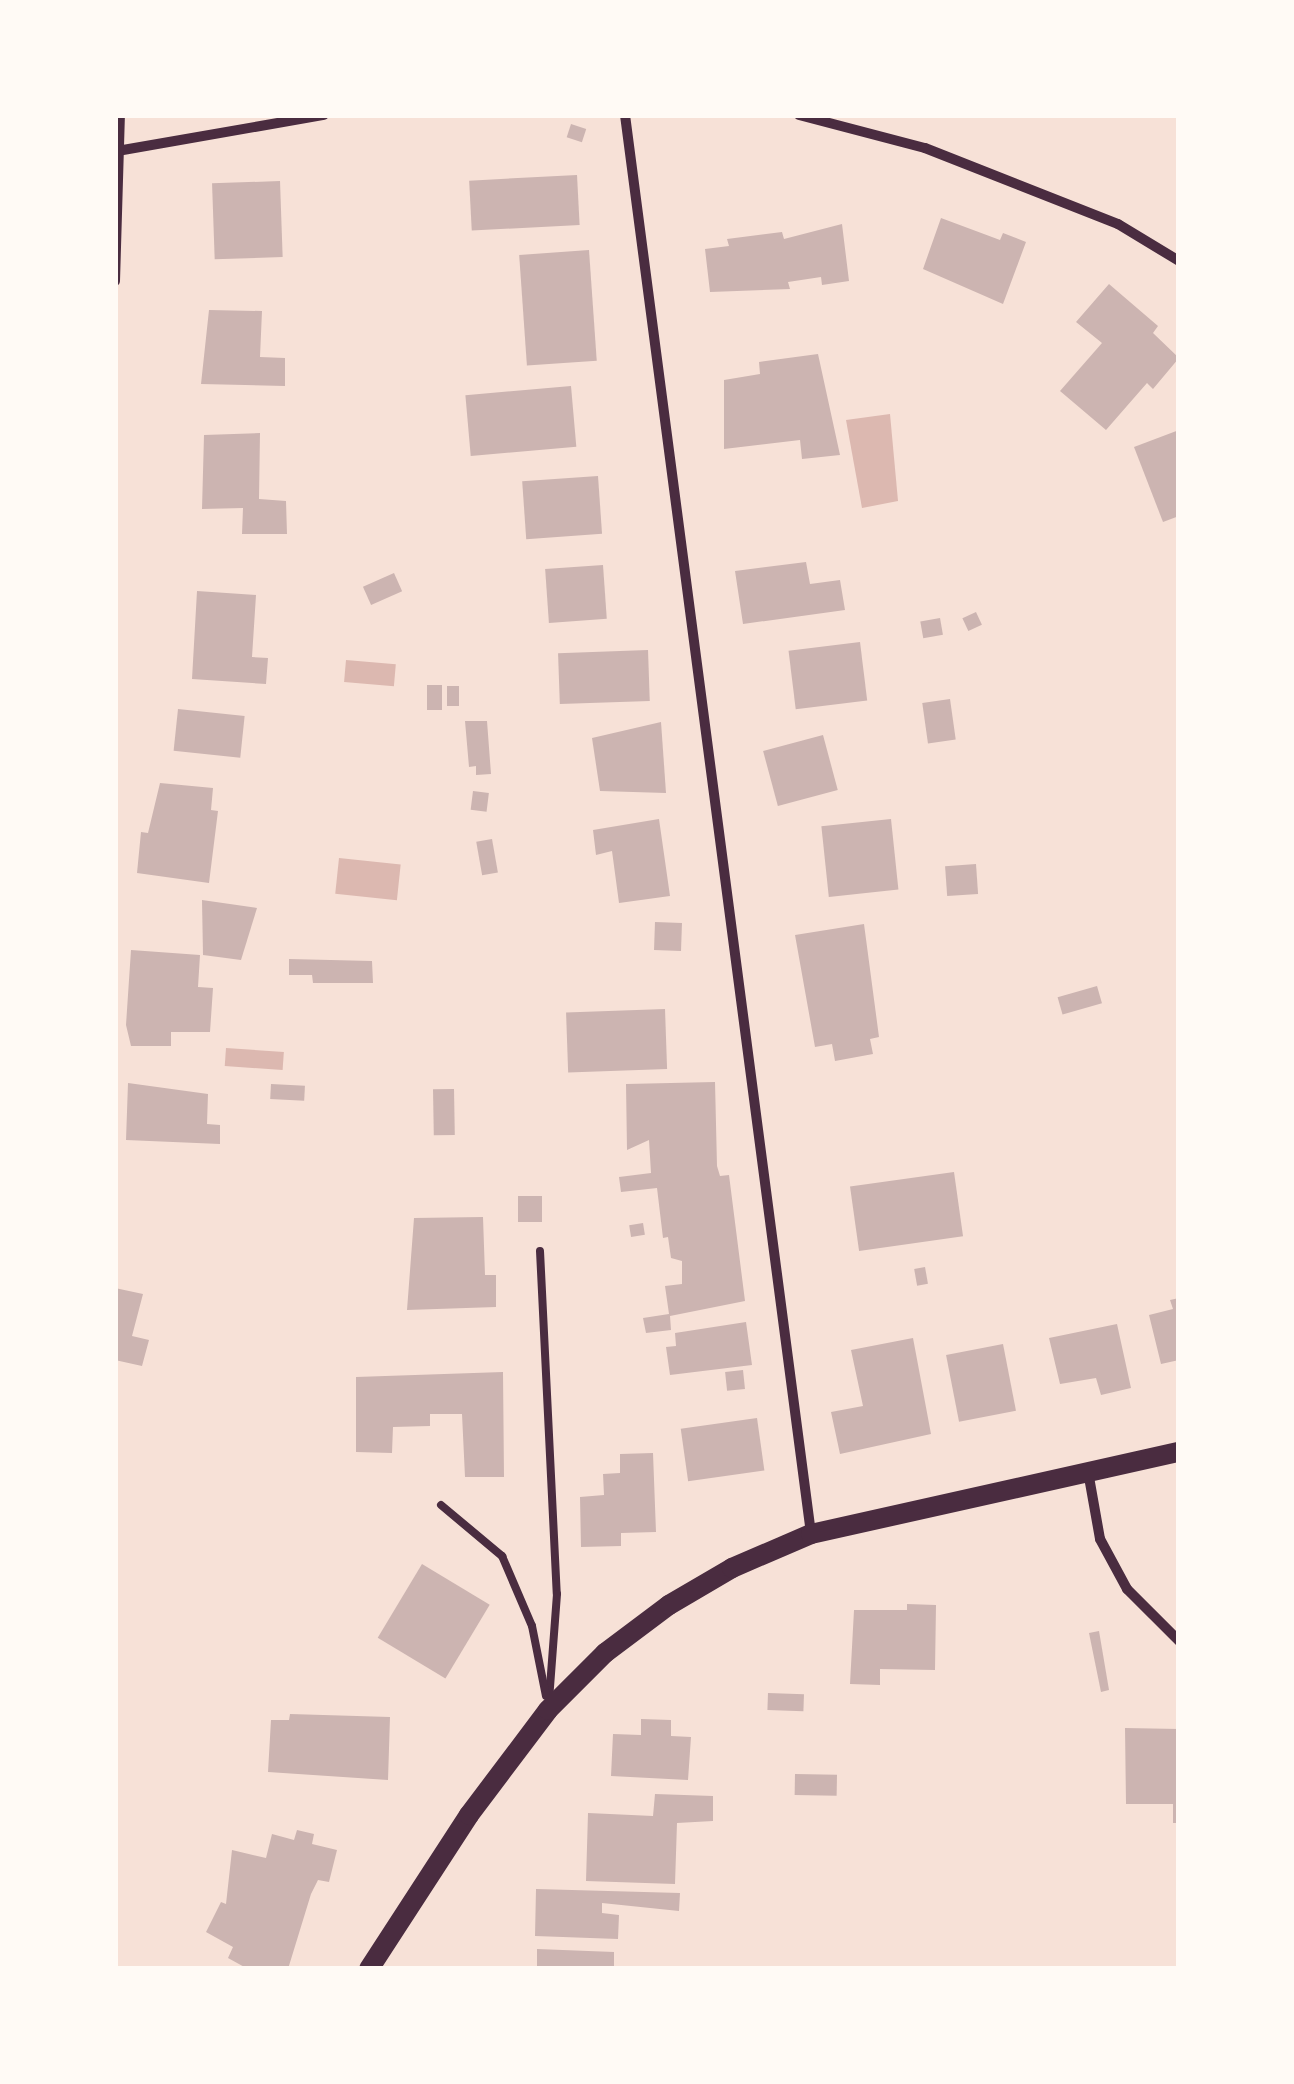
<!DOCTYPE html>
<style>
body{margin:0}
#map{position:relative;width:1294px;height:2084px;overflow:hidden;background:#f7e1d7;font-family:"Golos Text",sans-serif}
div>[style]{position:absolute}
.water>*{inset:0;background:#dcb8b0;transform-origin:0 0}
.building>*{inset:0;background:#ccb4b1;transform-origin:0 0}
.service>*{height:8px;margin:-4px;padding:0 4px;transform-origin:4px;border-radius:4px;background:#4a2c40}
.minor>*{height:10px;margin:-5px;padding:0 5px;transform-origin:5px;border-radius:5px;background:#4a2c40}
.secondary>*{height:20px;margin:-10px;padding:0 10px;transform-origin:10px;border-radius:10px;background:#4a2c40}
span{translate:-50% -50%;white-space:nowrap;text-align:center;line-height:1.15;-webkit-text-stroke:8px #fffaf5;paint-order:stroke}
.frame{position:absolute;inset:0;border:118px solid #fffaf5;pointer-events:none}
</style>
<div id="map">
<div class="water">
<i style="clip-path:polygon(890px 414px,898px 501px,862px 508px,846px 420px)"></i>
<i style="left:346px;top:660px;width:50px;height:22px;rotate:5deg"></i>
<i style="left:339px;top:858px;width:62px;height:36px;rotate:6deg"></i>
<i style="left:226px;top:1048px;width:58px;height:18px;rotate:4deg"></i>
</div>
<div class="building">
<i style="left:571px;top:124px;width:16px;height:14px;rotate:18deg"></i>
<i style="left:577px;top:175px;width:50px;height:108px;rotate:87deg"></i>
<i style="left:280px;top:181px;width:76px;height:68px;rotate:88deg"></i>
<i style="clip-path:polygon(941px 218px,1000px 240px,1003px 233px,1026px 242px,1003px 304px,923px 269px)"></i>
<i style="clip-path:polygon(842px 224px,849px 281px,822px 285px,821px 277px,788px 282px,790px 289px,710px 292px,705px 249px,729px 246px,727px 239px,782px 232px,784px 239px)"></i>
<i style="left:589px;top:250px;width:111px;height:70px;rotate:86deg"></i>
<i style="clip-path:polygon(1109px 284px,1158px 326px,1153px 333px,1179px 358px,1153px 389px,1147px 383px,1106px 430px,1060px 391px,1102px 343px,1076px 322px)"></i>
<i style="clip-path:polygon(209px 310px,262px 311px,260px 357px,285px 358px,285px 386px,201px 384px)"></i>
<i style="clip-path:polygon(818px 354px,840px 455px,802px 459px,800px 440px,724px 449px,724px 380px,760px 374px,759px 362px)"></i>
<i style="left:571px;top:386px;width:61px;height:106px;rotate:85deg"></i>
<i style="clip-path:polygon(1179px 430px,1179px 516px,1163px 522px,1134px 447px)"></i>
<i style="clip-path:polygon(260px 433px,259px 499px,286px 501px,287px 534px,242px 534px,243px 508px,202px 509px,204px 435px)"></i>
<i style="left:598px;top:476px;width:58px;height:76px;rotate:86deg"></i>
<i style="clip-path:polygon(806px 562px,810px 584px,840px 580px,845px 610px,743px 624px,735px 571px)"></i>
<i style="left:603px;top:565px;width:54px;height:58px;rotate:86deg"></i>
<i style="left:394px;top:573px;width:20px;height:34px;rotate:66deg"></i>
<i style="clip-path:polygon(197px 591px,256px 595px,252px 657px,268px 658px,266px 684px,192px 679px)"></i>
<i style="left:976px;top:612px;width:14px;height:15px;rotate:65deg"></i>
<i style="left:940px;top:618px;width:17px;height:20px;rotate:80deg"></i>
<i style="left:860px;top:642px;width:59px;height:72px;rotate:83deg"></i>
<i style="left:648px;top:650px;width:51px;height:90px;rotate:88deg"></i>
<i style="left:427px;top:685px;width:15px;height:25px"></i>
<i style="left:447px;top:686px;width:12px;height:20px"></i>
<i style="left:950px;top:699px;width:41px;height:28px;rotate:82deg"></i>
<i style="left:178px;top:709px;width:67px;height:42px;rotate:6deg"></i>
<i style="clip-path:polygon(465px 721px,487px 721px,491px 774px,476px 775px,476px 766px,469px 767px)"></i>
<i style="clip-path:polygon(661px 722px,666px 793px,600px 791px,592px 738px)"></i>
<i style="left:823px;top:735px;width:57px;height:62px;rotate:75deg"></i>
<i style="clip-path:polygon(160px 783px,213px 788px,211px 810px,218px 811px,209px 883px,137px 873px,141px 832px,148px 833px)"></i>
<i style="left:473px;top:791px;width:16px;height:19px;rotate:7deg"></i>
<i style="clip-path:polygon(659px 819px,670px 896px,619px 903px,612px 851px,596px 855px,593px 830px)"></i>
<i style="left:891px;top:819px;width:71px;height:70px;rotate:84deg"></i>
<i style="left:492px;top:839px;width:34px;height:16px;rotate:80deg"></i>
<i style="left:976px;top:864px;width:30px;height:31px;rotate:86deg"></i>
<i style="clip-path:polygon(202px 900px,257px 908px,241px 960px,203px 955px)"></i>
<i style="left:655px;top:922px;width:27px;height:28px;rotate:2deg"></i>
<i style="clip-path:polygon(864px 924px,879px 1037px,870px 1039px,873px 1054px,835px 1061px,832px 1044px,815px 1047px,795px 935px)"></i>
<i style="clip-path:polygon(131px 950px,200px 955px,198px 987px,213px 988px,210px 1032px,171px 1032px,171px 1046px,131px 1046px,126px 1025px)"></i>
<i style="clip-path:polygon(289px 959px,372px 961px,373px 983px,313px 983px,312px 975px,289px 975px)"></i>
<i style="left:1097px;top:986px;width:18px;height:41px;rotate:74deg"></i>
<i style="left:665px;top:1009px;width:60px;height:99px;rotate:88deg"></i>
<i style="clip-path:polygon(715px 1082px,717px 1166px,720px 1176px,729px 1175px,745px 1301px,670px 1316px,671px 1330px,646px 1333px,643px 1318px,669px 1314px,665px 1286px,682px 1284px,682px 1261px,671px 1258px,668px 1237px,663px 1238px,657px 1188px,621px 1192px,619px 1177px,651px 1173px,649px 1140px,627px 1150px,626px 1084px)"></i>
<i style="clip-path:polygon(128px 1083px,208px 1094px,207px 1124px,220px 1125px,220px 1144px,126px 1140px)"></i>
<i style="left:271px;top:1084px;width:34px;height:15px;rotate:3deg"></i>
<i style="left:454px;top:1089px;width:46px;height:21px;rotate:89deg"></i>
<i style="left:954px;top:1172px;width:65px;height:105px;rotate:82deg"></i>
<i style="left:518px;top:1196px;width:24px;height:26px"></i>
<i style="clip-path:polygon(483px 1217px,485px 1275px,496px 1275px,496px 1307px,407px 1310px,414px 1218px)"></i>
<i style="left:643px;top:1223px;width:12px;height:14px;rotate:81deg"></i>
<i style="left:925px;top:1267px;width:17px;height:11px;rotate:80deg"></i>
<i style="clip-path:polygon(115px 1288px,143px 1294px,132px 1336px,149px 1340px,142px 1366px,115px 1360px)"></i>
<i style="clip-path:polygon(1179px 1298px,1179px 1360px,1161px 1364px,1149px 1315px,1173px 1309px,1170px 1300px)"></i>
<i style="clip-path:polygon(746px 1322px,752px 1365px,670px 1375px,666px 1347px,676px 1346px,675px 1333px)"></i>
<i style="clip-path:polygon(1117px 1324px,1131px 1388px,1101px 1395px,1096px 1378px,1060px 1384px,1049px 1338px)"></i>
<i style="clip-path:polygon(913px 1338px,931px 1434px,840px 1454px,831px 1412px,863px 1406px,851px 1350px)"></i>
<i style="left:1003px;top:1344px;width:68px;height:58px;rotate:79deg"></i>
<i style="left:743px;top:1370px;width:19px;height:18px;rotate:84deg"></i>
<i style="clip-path:polygon(503px 1372px,504px 1477px,465px 1477px,462px 1414px,430px 1414px,430px 1426px,393px 1427px,392px 1453px,356px 1452px,356px 1377px)"></i>
<i style="left:757px;top:1418px;width:53px;height:77px;rotate:82deg"></i>
<i style="clip-path:polygon(653px 1453px,656px 1532px,621px 1533px,621px 1546px,581px 1547px,580px 1497px,604px 1495px,603px 1474px,620px 1473px,620px 1454px)"></i>
<i style="left:422px;top:1564px;width:79px;height:86px;rotate:31deg"></i>
<i style="clip-path:polygon(907px 1604px,936px 1605px,935px 1670px,880px 1669px,880px 1685px,850px 1684px,854px 1610px,907px 1610px)"></i>
<i style="clip-path:polygon(1099px 1631px,1109px 1690px,1101px 1692px,1089px 1633px)"></i>
<i style="left:768px;top:1693px;width:36px;height:17px;rotate:2deg"></i>
<i style="clip-path:polygon(290px 1714px,390px 1717px,388px 1780px,268px 1772px,271px 1720px,289px 1720px)"></i>
<i style="clip-path:polygon(641px 1719px,671px 1720px,671px 1736px,691px 1737px,688px 1780px,611px 1776px,613px 1734px,641px 1735px)"></i>
<i style="clip-path:polygon(1125px 1728px,1179px 1729px,1179px 1823px,1173px 1823px,1173px 1804px,1126px 1804px)"></i>
<i style="left:795px;top:1774px;width:42px;height:21px;rotate:1deg"></i>
<i style="clip-path:polygon(655px 1794px,713px 1796px,713px 1821px,677px 1823px,675px 1884px,586px 1881px,588px 1813px,653px 1816px)"></i>
<i style="clip-path:polygon(297px 1830px,314px 1834px,312px 1844px,337px 1850px,329px 1882px,318px 1880px,311px 1894px,288px 1969px,248px 1969px,228px 1958px,233px 1947px,206px 1932px,221px 1902px,226px 1904px,232px 1850px,266px 1858px,272px 1834px,294px 1840px)"></i>
<i style="clip-path:polygon(536px 1889px,680px 1893px,679px 1911px,602px 1903px,602px 1913px,619px 1915px,618px 1939px,535px 1936px)"></i>
<i style="clip-path:polygon(537px 1949px,614px 1952px,614px 1969px,537px 1969px)"></i>
</div>
<div class="service">
<i style="left:540px;top:1251px;width:343px;rotate:87.2deg"></i>
<i style="left:557px;top:1594px;width:107px;rotate:94.3deg"></i>
<i style="left:441px;top:1505px;width:80px;rotate:39.9deg"></i>
<i style="left:502px;top:1556px;width:76px;rotate:66.8deg"></i>
<i style="left:532px;top:1626px;width:71px;rotate:78.7deg"></i>
</div>
<div class="minor">
<i style="left:625px;top:115px;width:1430px;rotate:82.53deg"></i>
<i style="left:799px;top:115px;width:130px;rotate:14.7deg"></i>
<i style="left:925px;top:148px;width:207px;rotate:21.5deg"></i>
<i style="left:1118px;top:224px;width:71px;rotate:31.2deg"></i>
<i style="left:123px;top:150px;width:204px;rotate:-9.9deg"></i>
<i style="left:115px;top:281px;width:166px;rotate:-88.3deg"></i>
<i style="left:1089px;top:1477px;width:63px;rotate:79.9deg"></i>
<i style="left:1100px;top:1539px;width:57px;rotate:61.6deg"></i>
<i style="left:1127px;top:1589px;width:74px;rotate:45deg"></i>
</div>
<div class="secondary">
<i style="left:369px;top:1969px;width:184px;rotate:-57deg"></i>
<i style="left:469px;top:1815px;width:131px;rotate:-53deg"></i>
<i style="left:548px;top:1710px;width:81px;rotate:-45deg"></i>
<i style="left:605px;top:1653px;width:80px;rotate:-36.9deg"></i>
<i style="left:669px;top:1605px;width:73px;rotate:-30.4deg"></i>
<i style="left:732px;top:1568px;width:86px;rotate:-23.3deg"></i>
<i style="left:811px;top:1534px;width:377px;rotate:-12.6deg"></i>
</div>
<div class="frame"></div>
</div>
